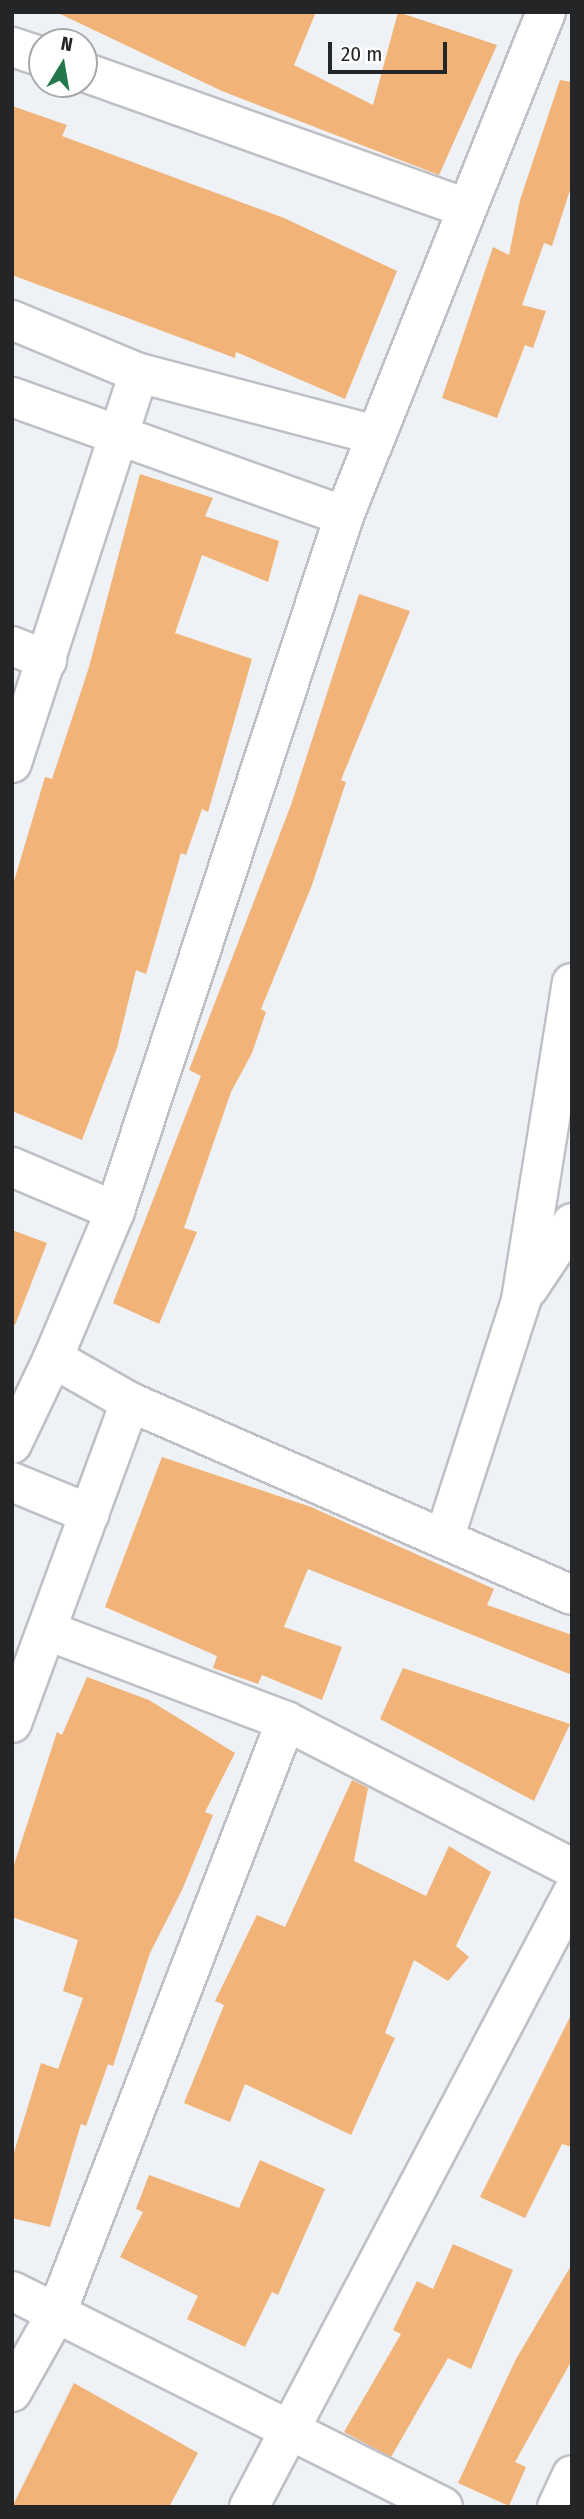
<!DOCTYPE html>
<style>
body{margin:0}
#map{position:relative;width:584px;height:2519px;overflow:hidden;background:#eef1f6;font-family:"Fira Sans Condensed",sans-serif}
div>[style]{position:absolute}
.building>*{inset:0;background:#f1b377}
.roads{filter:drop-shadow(2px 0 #bec0c5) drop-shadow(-2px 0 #bec0c5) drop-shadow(0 2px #bec0c5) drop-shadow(0 -2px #bec0c5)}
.street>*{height:38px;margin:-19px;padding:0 19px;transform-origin:19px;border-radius:19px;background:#fff}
span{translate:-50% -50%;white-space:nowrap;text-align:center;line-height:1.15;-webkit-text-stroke:5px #fff;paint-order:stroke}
.frame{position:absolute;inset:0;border:14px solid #242527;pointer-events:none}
.north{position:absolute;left:28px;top:28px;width:70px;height:70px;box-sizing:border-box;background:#fff;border:2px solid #a7a8a9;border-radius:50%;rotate:11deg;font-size:19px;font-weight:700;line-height:28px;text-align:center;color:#242527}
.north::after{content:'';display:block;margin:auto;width:24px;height:32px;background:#22784b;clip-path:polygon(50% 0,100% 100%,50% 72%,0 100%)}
.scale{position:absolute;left:328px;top:42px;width:119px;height:32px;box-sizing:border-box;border:4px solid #242527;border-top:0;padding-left:9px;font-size:21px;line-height:24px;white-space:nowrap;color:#242527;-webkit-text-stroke:5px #fff;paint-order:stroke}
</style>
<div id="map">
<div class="building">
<i style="clip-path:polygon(56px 12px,316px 12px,294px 65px,373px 105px,398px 12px,497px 45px,439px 175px,222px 91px)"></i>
<i style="clip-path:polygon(560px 80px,572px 82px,572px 184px,552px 246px,544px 243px,522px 305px,546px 311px,533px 348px,525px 345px,497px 418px,442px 398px,493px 247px,509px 255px,520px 200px)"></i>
<i style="clip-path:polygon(12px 106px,67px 125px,62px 136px,284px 218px,397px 271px,345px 399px,236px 352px,235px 358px,12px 275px)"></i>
<i style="clip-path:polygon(140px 474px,213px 498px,205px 516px,279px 541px,268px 582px,202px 555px,175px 633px,252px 659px,208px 812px,202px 809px,186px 855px,181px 853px,146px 974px,136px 970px,117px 1048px,82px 1140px,12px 1111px,12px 888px,45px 777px,52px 779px,89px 667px)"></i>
<i style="clip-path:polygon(359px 594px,410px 611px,341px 780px,346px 782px,312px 885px,261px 1009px,266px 1012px,252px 1053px,231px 1092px,184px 1228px,197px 1232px,159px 1324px,113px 1303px,201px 1076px,189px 1070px,291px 805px)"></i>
<i style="clip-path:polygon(12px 1230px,47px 1243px,15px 1325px,12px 1325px)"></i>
<i style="clip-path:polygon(162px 1457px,311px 1507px,494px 1589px,487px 1605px,572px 1635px,572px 1675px,308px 1569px,284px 1627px,342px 1647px,322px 1700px,262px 1675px,258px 1684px,213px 1668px,217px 1656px,105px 1607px)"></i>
<i style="clip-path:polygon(403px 1668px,570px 1724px,534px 1801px,380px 1719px)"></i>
<i style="clip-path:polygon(87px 1677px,149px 1700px,235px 1753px,205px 1812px,213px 1815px,182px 1890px,150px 1953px,113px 2066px,108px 2064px,86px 2126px,81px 2124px,50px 2227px,12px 2218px,12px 2159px,41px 2063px,58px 2069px,83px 1998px,63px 1991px,78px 1940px,12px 1917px,12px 1871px,57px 1732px,62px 1735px)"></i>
<i style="clip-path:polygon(352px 1780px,368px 1788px,354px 1861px,426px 1896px,449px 1846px,491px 1872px,456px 1946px,469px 1957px,448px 1981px,414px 1960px,385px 2033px,395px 2038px,351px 2135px,245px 2084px,230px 2122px,184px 2103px,224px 2005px,215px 2001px,257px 1915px,285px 1927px)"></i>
<i style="clip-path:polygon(572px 2013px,572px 2147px,562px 2144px,525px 2218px,480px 2197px)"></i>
<i style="clip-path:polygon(260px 2160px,325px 2189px,278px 2295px,272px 2292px,245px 2347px,187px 2319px,198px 2296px,120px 2257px,143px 2212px,136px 2209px,149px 2175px,239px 2208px)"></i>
<i style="clip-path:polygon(453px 2244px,513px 2270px,471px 2369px,448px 2358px,391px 2457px,344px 2432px,401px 2334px,393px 2330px,417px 2281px,433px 2289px)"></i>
<i style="clip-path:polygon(572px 2264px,572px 2360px,515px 2462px,526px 2467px,509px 2506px,458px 2483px,516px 2359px)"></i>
<i style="clip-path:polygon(74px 2383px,198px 2453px,169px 2507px,12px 2507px)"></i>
</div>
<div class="roads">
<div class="street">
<i style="left:12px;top:47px;width:32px;rotate:18deg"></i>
<i style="left:84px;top:72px;width:405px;rotate:19.6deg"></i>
<i style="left:12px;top:320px;width:138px;rotate:22.7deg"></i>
<i style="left:139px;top:373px;width:244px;rotate:14.7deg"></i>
<i style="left:12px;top:397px;width:353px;rotate:19.7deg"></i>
<i style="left:12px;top:646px;width:38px;rotate:22deg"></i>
<i style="left:12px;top:763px;width:410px;rotate:-72deg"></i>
<i style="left:12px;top:1167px;width:112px;rotate:23.1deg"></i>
<i style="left:528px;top:1289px;width:79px;rotate:-56.3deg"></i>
<i style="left:130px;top:1402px;width:89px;rotate:-150.3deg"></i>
<i style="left:53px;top:1358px;width:160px;rotate:-67.1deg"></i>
<i style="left:115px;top:1211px;width:732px;rotate:-71.76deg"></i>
<i style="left:344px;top:516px;width:543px;rotate:-68.16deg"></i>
<i style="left:12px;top:1444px;width:95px;rotate:-64.5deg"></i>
<i style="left:12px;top:1482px;width:84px;rotate:22.3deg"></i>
<i style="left:444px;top:1539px;width:251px;rotate:-72.1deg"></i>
<i style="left:521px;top:1300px;width:321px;rotate:-80.9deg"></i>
<i style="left:48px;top:1631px;width:254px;rotate:20.7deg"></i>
<i style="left:286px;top:1721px;width:322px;rotate:27.2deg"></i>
<i style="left:12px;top:1723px;width:342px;rotate:-69.8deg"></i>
<i style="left:130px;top:1402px;width:482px;rotate:23.6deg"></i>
<i style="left:12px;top:2291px;width:482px;rotate:26.6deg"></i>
<i style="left:12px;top:2392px;width:92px;rotate:-60.6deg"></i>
<i style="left:57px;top:2312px;width:634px;rotate:-68.82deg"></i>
<i style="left:249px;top:2507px;width:693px;rotate:-62.21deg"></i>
<i style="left:557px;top:2507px;width:35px;rotate:-65deg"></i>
</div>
</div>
<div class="frame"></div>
<div class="north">N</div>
<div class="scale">20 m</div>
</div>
